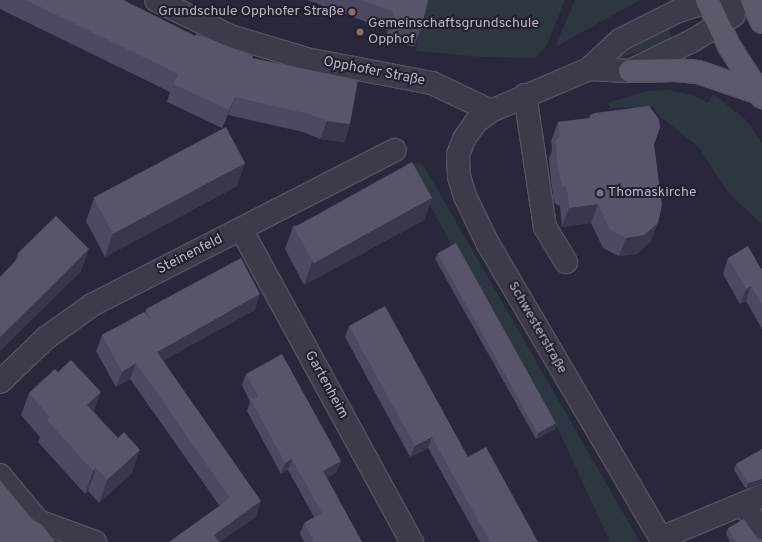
<!DOCTYPE html>
<meta charset="utf-8">
<style>
body{margin:0}
#map{position:relative;width:762px;height:542px;overflow:hidden;background:#29273b;font-family:Overpass,sans-serif}
div>[style]{position:absolute}
.green>*{inset:0;background:#2d3641}
.roads{filter:drop-shadow(1px 0 #545263) drop-shadow(-1px 0 #545263) drop-shadow(0 1px #545263) drop-shadow(0 -1px #545263)}
.minor>*{height:22px;margin:-11px;padding:0 11px;transform-origin:11px;border-radius:11px;background:#3c3a4b}
.major>*{height:22px;margin:-11px;padding:0 11px;transform-origin:11px;border-radius:11px;background:#5b596b}
.wall>*{inset:0;background:#4c4960}
.shaded-wall>*{inset:0;background:#39374c}
.building>*{inset:0;background:#58556b;transform-origin:0 0}
.dots>*{width:11px;height:11px;translate:-50% -50%;box-sizing:border-box;border:2px solid #211f30;border-radius:50%}
span{translate:-50% -50%;white-space:nowrap;text-align:center;line-height:1.15;-webkit-text-stroke:4px #211f30;paint-order:stroke}
.poi-label{font-size:14px;color:#b9b6c7}
.right{translate:-100% -50%;text-align:right}
.left{translate:0 -50%;text-align:left}
.street-label{font-size:14px;color:#b9b6c7}
</style>
<div id="map">
<div class="green">
<i style="clip-path:polygon(397px 0,565px 0,547px 45px,535px 58px,482px 57px,416px 51px,422px 17px)"></i>
<i style="clip-path:polygon(575px 0,640px 0,555px 47px)"></i>
<i style="clip-path:polygon(668px 29px,673px 39px,618px 59px,621px 51px)"></i>
<i style="clip-path:polygon(668px 90px,692px 95px,708px 103px,713px 94px,746px 120px,762px 143px,762px 224px,730px 195px,698px 146px,660px 117px,653px 107px,611px 108px,608px 103px,646px 91px)"></i>
<i style="clip-path:polygon(418px 162px,424px 166px,640px 542px,610px 542px,558px 429px,479px 296px,409px 166px)"></i>
</div>
<div class="roads">
<div class="minor">
<i style="left:156px;top:0;width:82px;rotate:25.9deg"></i>
<i style="left:230px;top:36px;width:79px;rotate:16.8deg"></i>
<i style="left:306px;top:59px;width:128px;rotate:10.8deg"></i>
<i style="left:432px;top:83px;width:65px;rotate:25.4deg"></i>
<i style="left:589px;top:69px;width:41px;rotate:2.8deg"></i>
<i style="left:630px;top:71px;width:69px;rotate:-25.8deg"></i>
<i style="left:692px;top:41px;width:49px;rotate:-31.8deg"></i>
<i style="left:525px;top:95px;width:134px;rotate:81.4deg"></i>
<i style="left:545px;top:227px;width:41px;rotate:59deg"></i>
<i style="left:241px;top:229px;width:357px;rotate:61.4deg"></i>
<i style="left:0;top:382px;width:64px;rotate:-43.7deg"></i>
<i style="left:46px;top:338px;width:57px;rotate:-35.7deg"></i>
<i style="left:92px;top:305px;width:340px;rotate:-27.1deg"></i>
<i style="left:0;top:475px;width:60px;rotate:50.4deg"></i>
<i style="left:38px;top:521px;width:61px;rotate:20.2deg"></i>
<i style="left:744px;top:504px;width:35px;rotate:59deg"></i>
<i style="left:661px;top:538px;width:109px;rotate:-22.6deg"></i>
<i style="left:663px;top:542px;width:346px;rotate:-120.4deg"></i>
<i style="left:488px;top:244px;width:53px;rotate:-115.6deg"></i>
<i style="left:465px;top:196px;width:21px;rotate:-107deg"></i>
<i style="left:459px;top:176px;width:21px;rotate:-93deg"></i>
<i style="left:458px;top:155px;width:17px;rotate:-69deg"></i>
<i style="left:464px;top:139px;width:19px;rotate:-55deg"></i>
<i style="left:475px;top:123px;width:20px;rotate:-37deg"></i>
<i style="left:491px;top:111px;width:107px;rotate:-23.2deg"></i>
<i style="left:589px;top:69px;width:42px;rotate:-43.1deg"></i>
<i style="left:620px;top:40px;width:65px;rotate:-26.6deg"></i>
<i style="left:678px;top:11px;width:31px;rotate:-17deg"></i>
<i style="left:708px;top:2px;width:44px"></i>
</div>
<div class="major">
<i style="left:707px;top:0;width:51px;rotate:64.4deg"></i>
<i style="left:729px;top:46px;width:61px;rotate:57.1deg"></i>
<i style="left:752px;top:0;width:24px;rotate:66deg"></i>
<i style="left:630px;top:71px;width:45px;rotate:-1.3deg"></i>
<i style="left:675px;top:70px;width:23px;rotate:5deg"></i>
<i style="left:698px;top:72px;width:65px;rotate:19deg"></i>
</div>
</div>
<div class="wall">
<i style="clip-path:polygon(0 0,123px 0,195px 36px,252px 58px,350px 124px,344px 142px,320px 139px,303px 132px,228px 115px,222px 128px,167px 102px,170px 92px,0 9px)"></i>
<i style="clip-path:polygon(307px 0,427px 0,421px 29px,414px 47px,385px 39px,388px 30px)"></i>
<i style="clip-path:polygon(590px 115px,660px 127px,654px 145px,651px 241px,637px 254px,619px 256px,603px 248px,591px 223px,562px 227px,560px 206px,554px 203px,551px 181px,549px 159px,552px 150px,551px 141px,558px 122px,589px 118px)"></i>
<i style="clip-path:polygon(237px 186px,105px 257px,86px 221px,94px 198px)"></i>
<i style="clip-path:polygon(432px 198px,424px 220px,304px 285px,285px 249px,293px 226px)"></i>
<i style="clip-path:polygon(18px 253px,81px 271px,0 351px,0 277px,15px 262px)"></i>
<i style="clip-path:polygon(438px 253px,555px 429px,536px 439px,435px 259px)"></i>
<i style="clip-path:polygon(728px 258px,761px 269px,762px 268px,762px 329px,746px 301px,740px 304px,723px 274px)"></i>
<i style="clip-path:polygon(146px 309px,255px 310px,163px 360px,256px 517px,219px 505px,130px 379px,116px 387px,96px 351px,102px 335px,145px 313px)"></i>
<i style="clip-path:polygon(349px 326px,468px 457px,538px 542px,480px 542px,428px 448px,410px 457px,345px 337px)"></i>
<i style="clip-path:polygon(246px 374px,341px 461px,336px 473px,327px 478px,362px 542px,304px 542px,300px 534px,304px 523px,314px 517px,288px 470px,281px 474px,247px 411px,250px 402px,242px 385px)"></i>
<i style="clip-path:polygon(29px 393px,94px 412px,132px 473px,99px 503px,88px 491px,85px 494px,38px 442px,40px 437px,21px 415px)"></i>
<i style="clip-path:polygon(762px 449px,762px 484px,746px 489px,734px 470px,736px 464px)"></i>
<i style="clip-path:polygon(728px 528px,758px 539px,762px 542px,730px 542px,726px 534px)"></i>
</div>
<div class="shaded-wall">
<i style="clip-path:polygon(235px 97px,228px 115px,222px 128px,229px 110px)"></i>
<i style="clip-path:polygon(327px 121px,350px 124px,344px 142px,320px 139px)"></i>
<i style="clip-path:polygon(245px 163px,237px 186px,105px 257px,113px 234px)"></i>
<i style="clip-path:polygon(432px 198px,424px 220px,304px 285px,312px 262px)"></i>
<i style="clip-path:polygon(598px 204px,591px 223px,562px 227px,569px 208px)"></i>
<i style="clip-path:polygon(658px 223px,651px 241px,637px 254px,619px 256px,626px 238px)"></i>
<i style="clip-path:polygon(89px 249px,81px 271px,0 351px,0 337px)"></i>
<i style="clip-path:polygon(751px 286px,746px 301px,740px 304px,746px 289px)"></i>
<i style="clip-path:polygon(260px 294px,255px 310px,152px 367px,157px 352px)"></i>
<i style="clip-path:polygon(136px 363px,130px 379px,116px 387px,122px 372px)"></i>
<i style="clip-path:polygon(101px 392px,93px 414px,87px 405px)"></i>
<i style="clip-path:polygon(557px 423px,555px 429px,536px 439px,538px 433px)"></i>
<i style="clip-path:polygon(432px 437px,428px 448px,410px 457px,415px 446px)"></i>
<i style="clip-path:polygon(140px 450px,132px 473px,99px 503px,107px 480px)"></i>
<i style="clip-path:polygon(292px 459px,288px 470px,281px 474px,285px 463px)"></i>
<i style="clip-path:polygon(341px 461px,336px 473px,319px 482px,323px 471px)"></i>
<i style="clip-path:polygon(96px 468px,88px 491px,85px 494px,93px 471px)"></i>
<i style="clip-path:polygon(762px 479px,762px 484px,746px 489px,748px 483px)"></i>
<i style="clip-path:polygon(261px 501px,256px 517px,220px 542px,211px 542px,214px 535px)"></i>
</div>
<div class="building">
<i style="clip-path:polygon(26px 0,123px 0,195px 36px,196px 34px,253px 56px,252px 58px,358px 80px,350px 124px,327px 121px,309px 114px,235px 97px,229px 110px,173px 84px,178px 74px)"></i>
<i style="clip-path:polygon(362px 0,428px 0,421px 29px,392px 21px,394px 12px)"></i>
<i style="clip-path:polygon(649px 106px,659px 119px,660px 127px,654px 144px,662px 205px,658px 223px,644px 235px,626px 238px,610px 230px,598px 204px,569px 208px,567px 188px,561px 184px,557px 162px,556px 140px,560px 136px,558px 122px,590px 118px,590px 115px,595px 113px)"></i>
<i style="left:226px;top:127px;width:41px;height:150px;rotate:62deg"></i>
<i style="left:412px;top:162px;width:41px;height:135px;rotate:61deg"></i>
<i style="clip-path:polygon(56px 216px,89px 249px,0 337px,0 277px,20px 256px,18px 253px)"></i>
<i style="left:456px;top:243px;width:206px;height:21px;rotate:61deg"></i>
<i style="clip-path:polygon(748px 246px,761px 269px,762px 268px,762px 304px,751px 286px,746px 289px,728px 258px)"></i>
<i style="clip-path:polygon(241px 258px,260px 294px,157px 352px,261px 501px,214px 535px,219px 542px,169px 542px,230px 498px,136px 363px,122px 372px,102px 335px,144px 312px,151px 320px,146px 309px)"></i>
<i style="clip-path:polygon(385px 306px,468px 457px,486px 447px,538px 542px,490px 542px,432px 437px,415px 446px,349px 326px)"></i>
<i style="clip-path:polygon(282px 354px,341px 461px,323px 471px,362px 542px,314px 542px,304px 523px,322px 513px,292px 459px,285px 463px,251px 400px,258px 396px,246px 374px)"></i>
<i style="clip-path:polygon(71px 360px,101px 392px,87px 405px,118px 438px,124px 432px,140px 450px,107px 480px,96px 468px,93px 471px,47px 420px,50px 417px,29px 393px,55px 369px,58px 372px)"></i>
<i style="clip-path:polygon(762px 449px,762px 479px,748px 483px,736px 464px)"></i>
<i style="clip-path:polygon(0 480px,32px 519px,42px 525px,55px 542px,0 542px)"></i>
<i style="clip-path:polygon(744px 519px,758px 539px,762px 539px,762px 542px,736px 542px,728px 528px)"></i>
</div>
<div class="dots">
<i style="left:352px;top:12px;background:#8d6e63"></i>
<i style="left:360px;top:32px;background:#8d6e63"></i>
<i style="left:600px;top:193px;background:#6b7280"></i>
</div>
<div class="poi-label">
<span class="right" style="left:344px;top:12px">Grundschule Opphofer Straße</span>
<span class="left" style="left:368px;top:32px">Gemeinschaftsgrundschule<br>Opphof</span>
<span class="left" style="left:608px;top:193px">Thomaskirche</span>
</div>
<div class="street-label">
<span style="left:374px;top:72px;rotate:11deg">Opphofer Straße</span>
<span style="left:190px;top:255px;rotate:-27deg">Steinenfeld</span>
<span style="left:537px;top:328px;rotate:60deg">Schwesterstraße</span>
<span style="left:326px;top:385px;rotate:61deg">Gartenheim</span>
</div>
</div>
